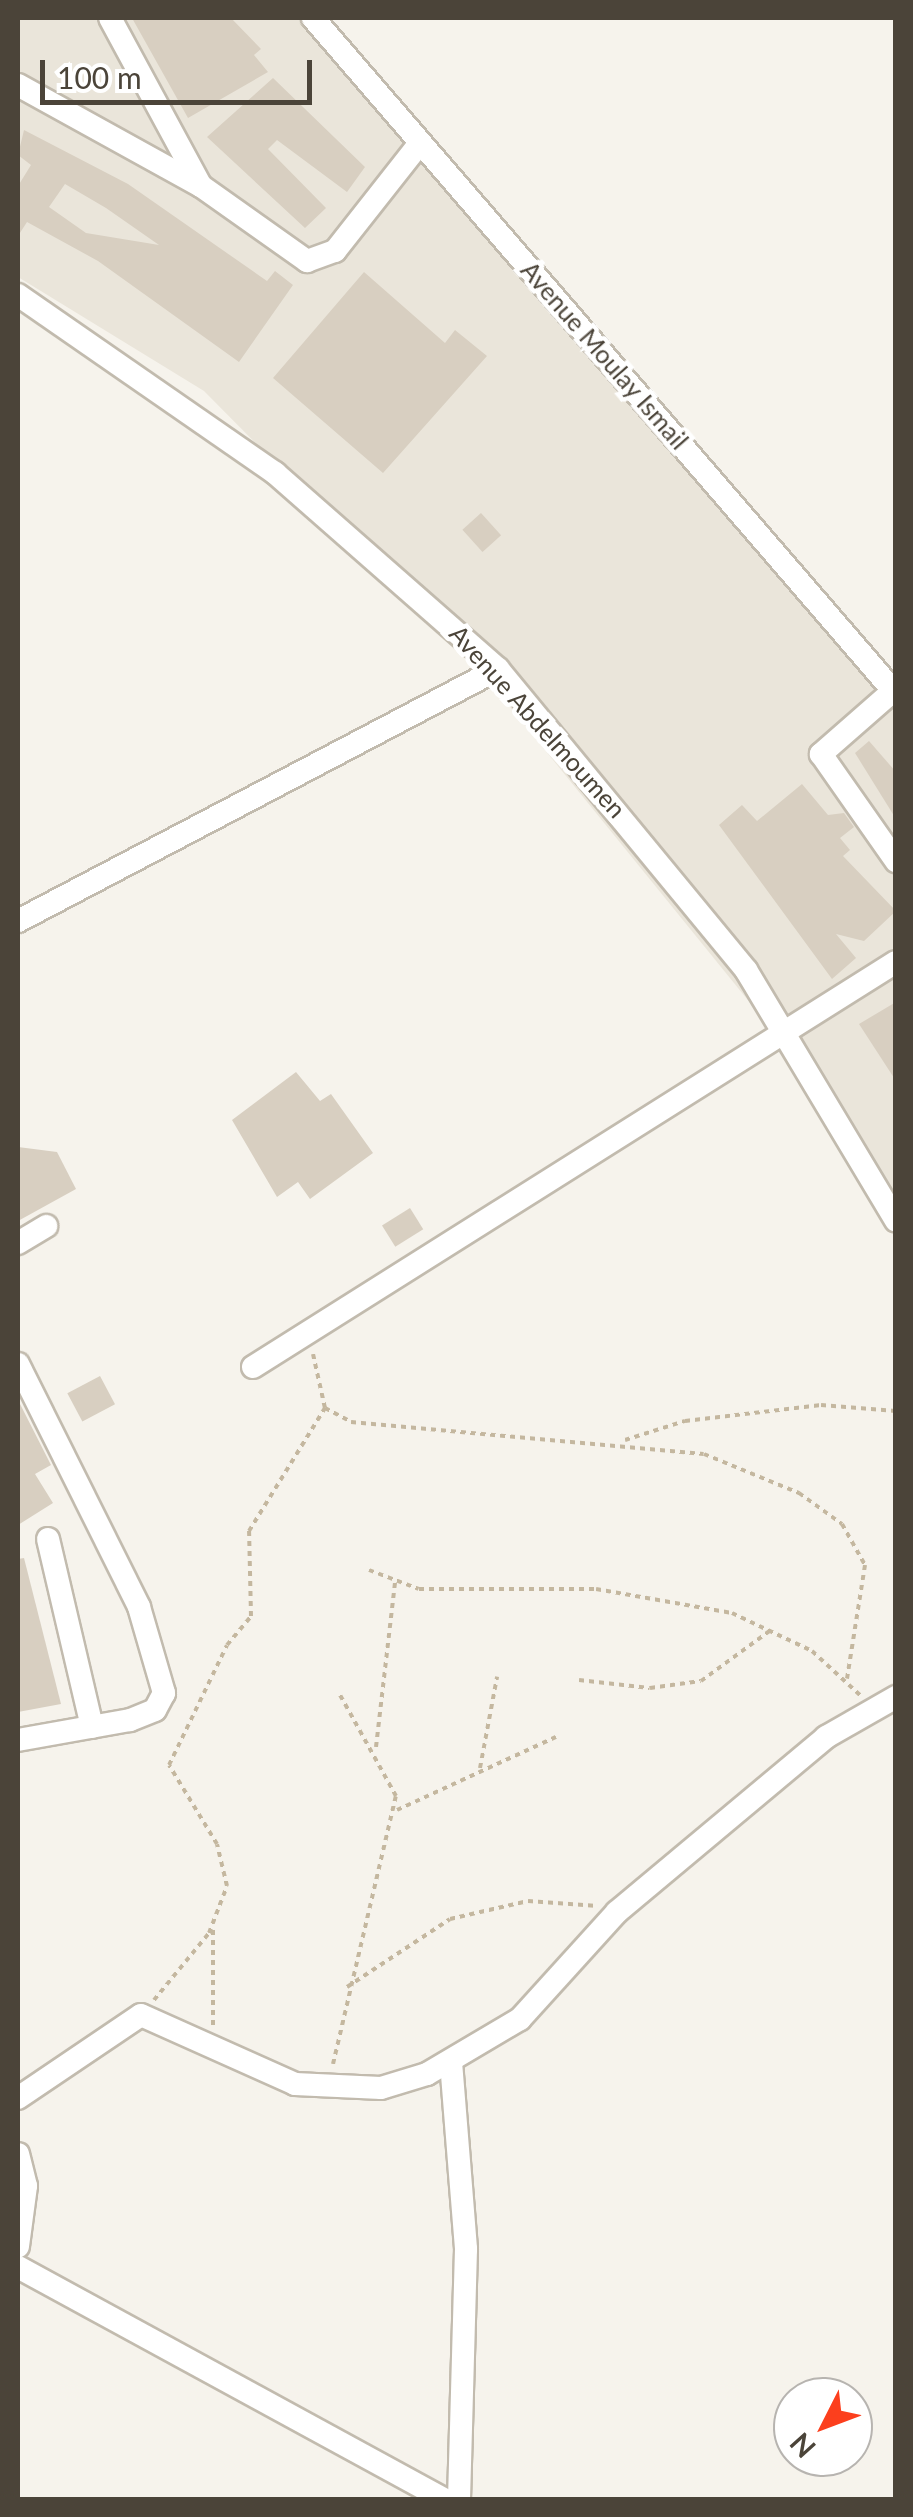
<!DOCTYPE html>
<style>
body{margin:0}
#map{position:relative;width:913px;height:2517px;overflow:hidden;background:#f6f3ec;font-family:Lato,sans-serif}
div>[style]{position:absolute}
.residential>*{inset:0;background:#eae5da}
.building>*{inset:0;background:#d8cfc1;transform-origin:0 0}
.path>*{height:4px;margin-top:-2px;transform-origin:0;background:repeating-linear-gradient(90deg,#c4b79f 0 5px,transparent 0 10px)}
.roads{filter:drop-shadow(2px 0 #c2bbae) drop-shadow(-2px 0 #c2bbae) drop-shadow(0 2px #c2bbae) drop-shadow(0 -2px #c2bbae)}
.minor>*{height:22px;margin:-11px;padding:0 11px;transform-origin:11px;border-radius:11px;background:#fff}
span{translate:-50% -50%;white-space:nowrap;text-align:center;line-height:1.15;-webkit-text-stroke:9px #fff;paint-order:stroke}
.street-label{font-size:25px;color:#4b4439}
.frame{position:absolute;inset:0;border:20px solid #4b4439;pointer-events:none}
.north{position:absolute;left:773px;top:2377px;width:100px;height:100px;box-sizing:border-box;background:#fff;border:2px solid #b7b4b0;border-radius:50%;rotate:228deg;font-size:28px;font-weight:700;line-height:40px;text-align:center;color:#4b4439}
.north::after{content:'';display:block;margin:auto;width:35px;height:45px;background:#fc3f1d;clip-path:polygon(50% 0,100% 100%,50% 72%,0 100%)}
.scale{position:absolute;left:40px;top:60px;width:272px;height:45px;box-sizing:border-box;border:5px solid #4b4439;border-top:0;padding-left:12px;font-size:30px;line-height:35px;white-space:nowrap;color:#4b4439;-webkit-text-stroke:8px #fff;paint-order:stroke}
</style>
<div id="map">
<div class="residential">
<i style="clip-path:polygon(18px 18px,309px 18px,895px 690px,895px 1228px,764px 1020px,476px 665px,204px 391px,18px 277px)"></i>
</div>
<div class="building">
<i style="clip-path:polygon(132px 18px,231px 18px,261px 49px,254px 55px,268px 72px,188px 118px)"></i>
<i style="clip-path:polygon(273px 78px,365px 167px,347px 192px,277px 140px,268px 149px,326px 208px,305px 228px,207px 137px)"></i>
<i style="clip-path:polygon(evenodd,24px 130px,128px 184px,267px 281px,275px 271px,293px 285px,239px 362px,98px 261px,27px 222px,18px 236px,18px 186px,31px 165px,18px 155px,24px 130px,65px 184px,106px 208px,159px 245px,86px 233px,49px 207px,65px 184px)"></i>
<i style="clip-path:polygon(364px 272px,445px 343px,455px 330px,487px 356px,383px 473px,273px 378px)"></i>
<i style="left:481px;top:513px;width:30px;height:25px;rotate:48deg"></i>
<i style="clip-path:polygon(869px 741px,896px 772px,896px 819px,855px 753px)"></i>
<i style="clip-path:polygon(802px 784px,828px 815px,844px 813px,854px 827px,840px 838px,850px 850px,843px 856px,896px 911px,864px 941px,836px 934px,856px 958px,832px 979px,719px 825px,742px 805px,757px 821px)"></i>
<i style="clip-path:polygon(896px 1002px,896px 1081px,859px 1024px)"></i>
<i style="clip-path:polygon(296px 1072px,320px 1101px,331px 1094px,373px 1153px,310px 1199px,298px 1182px,277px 1197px,232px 1120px)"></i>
<i style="clip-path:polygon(18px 1147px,57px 1152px,76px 1189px,18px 1221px)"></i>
<i style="left:410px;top:1208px;width:25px;height:33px;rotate:58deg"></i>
<i style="left:100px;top:1376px;width:32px;height:37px;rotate:62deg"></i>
<i style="clip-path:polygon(18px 1400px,51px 1465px,35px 1474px,53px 1503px,18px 1525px)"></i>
<i style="clip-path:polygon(24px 1558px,61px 1704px,18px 1712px,18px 1559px)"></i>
</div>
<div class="path">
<i style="left:313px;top:1354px;width:55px;rotate:77.5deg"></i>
<i style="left:325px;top:1408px;width:30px;rotate:28deg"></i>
<i style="left:351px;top:1422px;width:354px;rotate:5.2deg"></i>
<i style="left:704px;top:1454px;width:103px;rotate:22.3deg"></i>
<i style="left:799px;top:1493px;width:53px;rotate:35.8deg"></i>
<i style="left:842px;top:1524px;width:47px;rotate:60.7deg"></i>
<i style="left:865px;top:1565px;width:115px;rotate:99deg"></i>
<i style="left:625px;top:1440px;width:63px;rotate:-17.6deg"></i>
<i style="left:685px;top:1421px;width:137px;rotate:-6.7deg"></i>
<i style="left:821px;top:1405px;width:75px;rotate:4.6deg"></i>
<i style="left:369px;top:1570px;width:53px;rotate:20.8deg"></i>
<i style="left:419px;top:1589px;width:177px"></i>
<i style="left:596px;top:1589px;width:138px;rotate:10deg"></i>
<i style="left:732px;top:1613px;width:89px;rotate:25.4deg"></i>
<i style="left:812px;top:1651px;width:65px;rotate:42.5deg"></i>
<i style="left:579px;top:1680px;width:71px;rotate:6.4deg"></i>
<i style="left:650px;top:1688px;width:51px;rotate:-7.8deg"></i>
<i style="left:701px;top:1681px;width:87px;rotate:-36.1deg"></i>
<i style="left:376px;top:1747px;width:166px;rotate:-83.4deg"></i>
<i style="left:480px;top:1768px;width:93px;rotate:-79.4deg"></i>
<i style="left:397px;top:1810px;width:175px;rotate:-24.7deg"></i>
<i style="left:347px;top:1987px;width:123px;rotate:-33.4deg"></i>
<i style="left:450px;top:1919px;width:80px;rotate:-13deg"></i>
<i style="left:528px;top:1901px;width:70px;rotate:4.1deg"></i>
<i style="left:154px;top:2000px;width:87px;rotate:-50.6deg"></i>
<i style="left:209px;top:1933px;width:50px;rotate:-69deg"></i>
<i style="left:227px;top:1886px;width:43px;rotate:-103.4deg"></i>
<i style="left:217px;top:1844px;width:92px;rotate:-121.3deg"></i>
<i style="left:169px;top:1765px;width:133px;rotate:-64.2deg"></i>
<i style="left:227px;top:1645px;width:38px;rotate:-50deg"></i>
<i style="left:251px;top:1616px;width:85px;rotate:-91.3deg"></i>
<i style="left:249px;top:1531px;width:145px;rotate:-58.3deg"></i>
<i style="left:213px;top:2025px;width:100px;rotate:-90deg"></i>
<i style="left:333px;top:2064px;width:275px;rotate:-76.8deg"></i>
<i style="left:396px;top:1796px;width:118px;rotate:-119deg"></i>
</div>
<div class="roads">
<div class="minor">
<i style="left:110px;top:18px;width:191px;rotate:61.6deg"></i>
<i style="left:313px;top:18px;width:893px;rotate:49.22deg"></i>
<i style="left:18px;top:85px;width:209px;rotate:28.9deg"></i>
<i style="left:201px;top:186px;width:130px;rotate:35.3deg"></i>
<i style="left:307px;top:261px;width:30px;rotate:-20deg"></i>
<i style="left:335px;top:251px;width:137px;rotate:-51.8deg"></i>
<i style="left:18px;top:295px;width:313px;rotate:34.7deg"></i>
<i style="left:275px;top:473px;width:297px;rotate:41.3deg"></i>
<i style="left:498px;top:669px;width:390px;rotate:50.5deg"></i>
<i style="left:746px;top:970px;width:292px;rotate:59.1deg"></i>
<i style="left:893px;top:691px;width:96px;rotate:138.8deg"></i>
<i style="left:821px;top:754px;width:131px;rotate:55deg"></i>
<i style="left:18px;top:921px;width:542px;rotate:-27.7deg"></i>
<i style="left:18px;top:1243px;width:33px;rotate:-31deg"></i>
<i style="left:18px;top:1364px;width:271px;rotate:63.5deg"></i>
<i style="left:139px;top:1607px;width:90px;rotate:73.8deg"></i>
<i style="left:164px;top:1693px;width:19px;rotate:118deg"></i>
<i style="left:155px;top:1710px;width:27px;rotate:158deg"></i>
<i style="left:130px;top:1720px;width:114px;rotate:169.9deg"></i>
<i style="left:253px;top:1367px;width:760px;rotate:-32.21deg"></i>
<i style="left:48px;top:1539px;width:193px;rotate:76.8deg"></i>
<i style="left:451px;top:2062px;width:188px;rotate:85.4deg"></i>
<i style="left:466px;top:2249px;width:251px;rotate:91.6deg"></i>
<i style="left:18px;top:2098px;width:148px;rotate:-34deg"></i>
<i style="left:141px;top:2015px;width:169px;rotate:24.1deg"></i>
<i style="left:295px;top:2084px;width:86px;rotate:2.7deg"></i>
<i style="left:381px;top:2088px;width:48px;rotate:-16.9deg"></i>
<i style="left:427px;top:2074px;width:108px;rotate:-30.6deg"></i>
<i style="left:520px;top:2019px;width:144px;rotate:-47.8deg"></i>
<i style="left:617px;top:1912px;width:273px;rotate:-39.9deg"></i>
<i style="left:826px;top:1737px;width:81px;rotate:-29.7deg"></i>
<i style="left:18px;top:2154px;width:33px;rotate:76deg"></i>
<i style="left:26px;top:2186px;width:61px;rotate:97.6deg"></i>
<i style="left:18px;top:2267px;width:486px;rotate:28.6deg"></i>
</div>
</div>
<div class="street-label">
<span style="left:605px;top:355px;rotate:49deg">Avenue Moulay Ismail</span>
<span style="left:538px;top:721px;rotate:48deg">Avenue Abdelmoumen</span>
</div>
<div class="frame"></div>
<div class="north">N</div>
<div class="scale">100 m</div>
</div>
